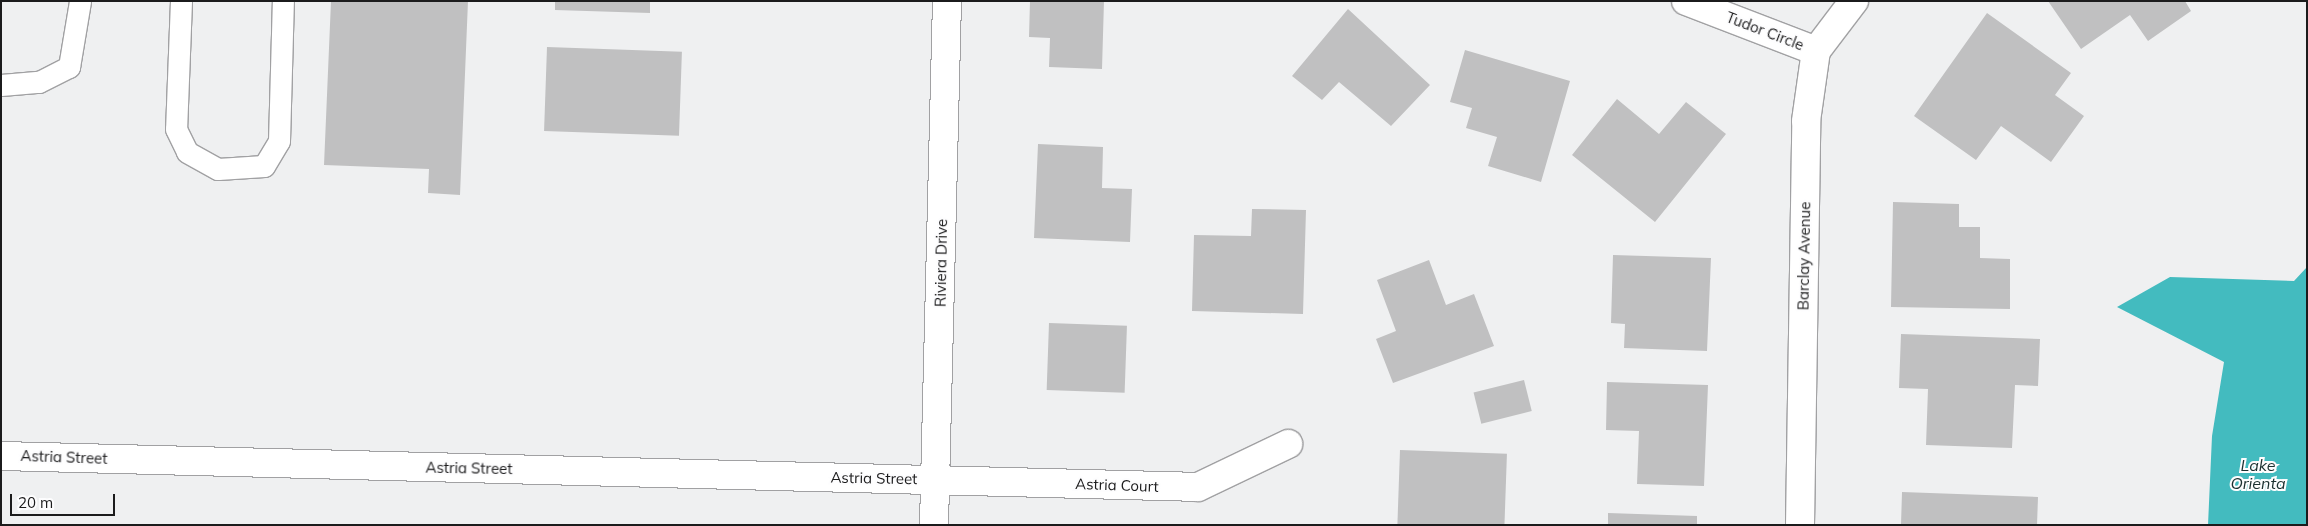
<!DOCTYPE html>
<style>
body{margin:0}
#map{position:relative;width:2308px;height:526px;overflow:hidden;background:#eff0f1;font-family:Mulish,sans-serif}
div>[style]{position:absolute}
.water>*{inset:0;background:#43bbbf}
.building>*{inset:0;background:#c0c0c1;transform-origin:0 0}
.roads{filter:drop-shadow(1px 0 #a1a1a3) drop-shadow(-1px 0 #a1a1a3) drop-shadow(0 1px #a1a1a3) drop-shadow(0 -1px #a1a1a3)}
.service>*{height:21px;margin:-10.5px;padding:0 10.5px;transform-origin:10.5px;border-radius:10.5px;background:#fff}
.minor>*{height:28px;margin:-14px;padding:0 14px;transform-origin:14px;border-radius:14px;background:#fff}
span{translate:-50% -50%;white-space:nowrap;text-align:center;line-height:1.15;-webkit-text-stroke:4px #fdfdfe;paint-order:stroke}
.street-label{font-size:15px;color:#1b1b1c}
.water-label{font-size:16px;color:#1b3030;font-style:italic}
.frame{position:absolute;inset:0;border:2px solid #1b1b1c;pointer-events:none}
.scale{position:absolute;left:10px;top:494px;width:105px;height:22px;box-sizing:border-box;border:2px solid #1b1b1c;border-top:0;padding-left:6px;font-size:15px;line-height:18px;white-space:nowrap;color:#1b1b1c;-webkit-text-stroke:4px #fdfdfe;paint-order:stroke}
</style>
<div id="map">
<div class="water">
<i style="clip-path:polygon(2307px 267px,2307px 525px,2208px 525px,2212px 436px,2224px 362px,2117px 307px,2170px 277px,2294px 281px)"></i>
</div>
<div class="building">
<i style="clip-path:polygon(331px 1px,468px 1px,460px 195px,428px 193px,429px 169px,324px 165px)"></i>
<i style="clip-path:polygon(555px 1px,650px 1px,650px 13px,555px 10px)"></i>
<i style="clip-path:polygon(1030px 1px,1104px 1px,1102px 69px,1049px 67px,1050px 38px,1029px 37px)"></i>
<i style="clip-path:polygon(2048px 1px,2185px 1px,2191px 11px,2148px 41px,2130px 15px,2081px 49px)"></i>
<i style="clip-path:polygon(1348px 9px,1430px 85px,1391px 126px,1339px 82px,1322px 100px,1292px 76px)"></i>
<i style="clip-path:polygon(1987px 13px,2071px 73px,2055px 95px,2084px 116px,2051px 162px,2001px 126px,1976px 160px,1914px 116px)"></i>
<i style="left:547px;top:47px;width:135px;height:84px;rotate:2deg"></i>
<i style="clip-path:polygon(1465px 50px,1570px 81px,1541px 182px,1488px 166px,1497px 137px,1466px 128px,1472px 108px,1450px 102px)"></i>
<i style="clip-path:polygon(1617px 99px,1659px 134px,1686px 102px,1726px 134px,1655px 222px,1572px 155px)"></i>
<i style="clip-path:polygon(1038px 144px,1103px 147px,1102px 188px,1132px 189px,1130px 242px,1034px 238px)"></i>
<i style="clip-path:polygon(1893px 202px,1959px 204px,1959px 227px,1980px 227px,1980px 258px,2010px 259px,2010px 309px,1891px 307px)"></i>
<i style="clip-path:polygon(1252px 209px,1306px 210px,1303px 314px,1192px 311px,1194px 235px,1251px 236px)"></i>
<i style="clip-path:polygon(1613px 255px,1711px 258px,1707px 351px,1624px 348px,1625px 324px,1611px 323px)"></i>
<i style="clip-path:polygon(1429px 260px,1446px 305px,1474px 294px,1494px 346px,1393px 383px,1376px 339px,1396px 331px,1377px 280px)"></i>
<i style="left:1049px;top:323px;width:78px;height:67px;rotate:2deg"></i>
<i style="clip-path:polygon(1901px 334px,2040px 339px,2038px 386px,2015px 385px,2012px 448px,1926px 445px,1928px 389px,1899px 388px)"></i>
<i style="left:1524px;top:380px;width:32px;height:52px;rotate:76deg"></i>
<i style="clip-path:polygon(1607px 382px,1708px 385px,1704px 486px,1637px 484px,1639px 431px,1606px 430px)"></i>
<i style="left:1400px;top:450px;width:107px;height:75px;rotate:2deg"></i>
<i style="clip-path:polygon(1902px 492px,2038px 497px,2037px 525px,1901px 525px)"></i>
<i style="clip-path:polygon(1608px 513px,1697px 516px,1697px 525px,1608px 525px)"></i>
</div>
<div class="roads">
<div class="service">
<i style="left:181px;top:1px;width:128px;rotate:92.2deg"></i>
<i style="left:176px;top:129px;width:25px;rotate:64deg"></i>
<i style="left:187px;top:152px;width:35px;rotate:29deg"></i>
<i style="left:218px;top:169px;width:46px;rotate:-3.7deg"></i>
<i style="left:264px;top:166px;width:29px;rotate:-59deg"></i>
<i style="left:279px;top:141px;width:140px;rotate:-88.4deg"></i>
<i style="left:1px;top:85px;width:38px;rotate:-5deg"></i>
<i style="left:39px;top:82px;width:34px;rotate:-27deg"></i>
<i style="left:69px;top:67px;width:67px;rotate:-80.5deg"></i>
</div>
<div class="minor">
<i style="left:1686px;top:1px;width:139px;rotate:21deg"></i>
<i style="left:1px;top:456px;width:1197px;rotate:1.48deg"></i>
<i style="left:1198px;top:487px;width:100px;rotate:-25.5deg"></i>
<i style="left:934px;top:525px;width:524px;rotate:-88.58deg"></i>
<i style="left:1800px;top:525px;width:404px;rotate:-89.1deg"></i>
<i style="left:1806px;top:121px;width:71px;rotate:-81.9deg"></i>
<i style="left:1816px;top:51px;width:63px;rotate:-52.8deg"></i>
</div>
</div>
<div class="street-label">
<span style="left:1765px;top:31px;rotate:21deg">Tudor Circle</span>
<span style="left:1804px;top:256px;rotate:-89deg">Barclay Avenue</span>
<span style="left:941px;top:263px;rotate:-89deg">Riviera Drive</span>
<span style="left:64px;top:457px;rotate:2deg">Astria Street</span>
<span style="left:469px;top:468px;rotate:1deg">Astria Street</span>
<span style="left:874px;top:478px;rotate:1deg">Astria Street</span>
<span style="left:1117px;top:485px;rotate:2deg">Astria Court</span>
</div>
<div class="water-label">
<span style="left:2258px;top:474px">Lake<br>Orienta</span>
</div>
<div class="frame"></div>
<div class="scale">20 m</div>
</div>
